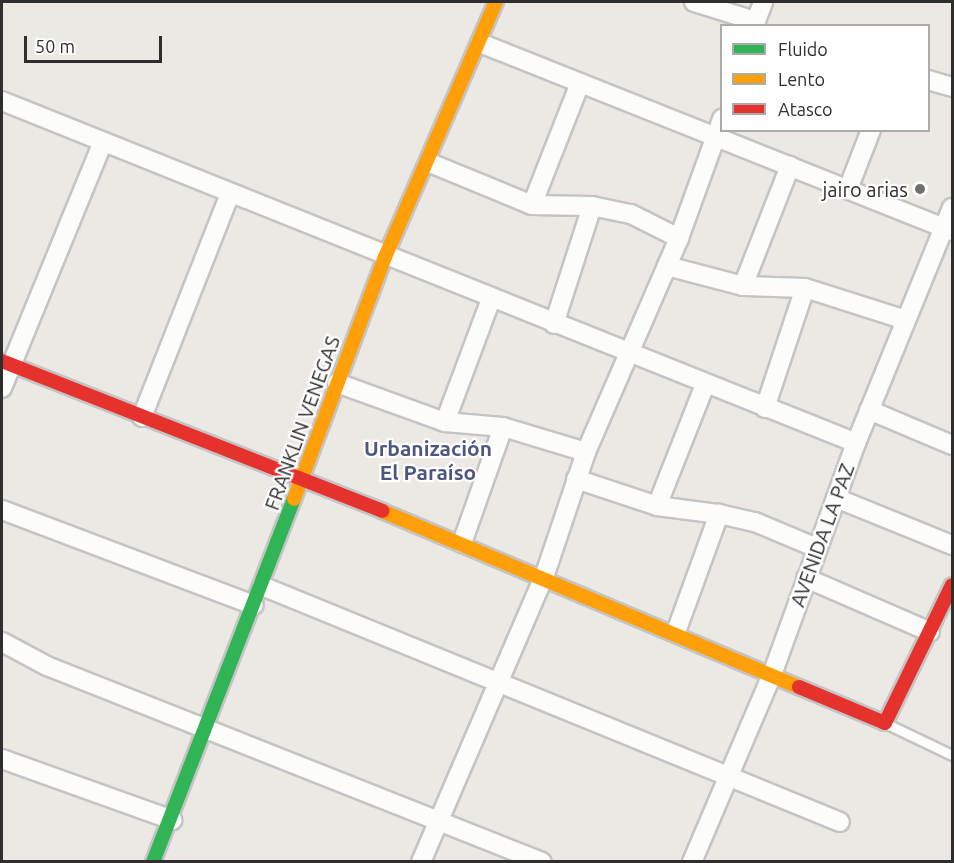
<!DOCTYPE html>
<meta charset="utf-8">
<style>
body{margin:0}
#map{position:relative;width:954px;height:863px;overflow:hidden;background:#ece8e4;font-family:Ubuntu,sans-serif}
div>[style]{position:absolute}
.roads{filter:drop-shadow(2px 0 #c5c4c5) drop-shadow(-2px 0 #c5c4c5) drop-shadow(0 2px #c5c4c5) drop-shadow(0 -2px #c5c4c5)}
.lane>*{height:9px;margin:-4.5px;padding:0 4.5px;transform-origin:4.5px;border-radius:4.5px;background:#fcfcfb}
.street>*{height:18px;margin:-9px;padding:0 9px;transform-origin:9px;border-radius:9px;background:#fcfcfb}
.fast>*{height:14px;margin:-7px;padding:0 7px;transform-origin:7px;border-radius:7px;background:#30b455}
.slow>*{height:14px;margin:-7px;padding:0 7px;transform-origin:7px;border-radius:7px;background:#ff9f0a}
.jam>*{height:14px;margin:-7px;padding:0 7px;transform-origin:7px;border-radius:7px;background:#e5322d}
.dots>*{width:16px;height:16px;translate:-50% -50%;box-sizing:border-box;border:3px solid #fff;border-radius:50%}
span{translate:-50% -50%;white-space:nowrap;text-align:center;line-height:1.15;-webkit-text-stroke:4.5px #fff;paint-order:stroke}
.poi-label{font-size:20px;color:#2e2e2e}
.right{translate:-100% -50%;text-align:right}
.street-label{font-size:20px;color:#2e2e2e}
.neighbourhood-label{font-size:21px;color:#4d5680;font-weight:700}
.frame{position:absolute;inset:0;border:3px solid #2e2e2e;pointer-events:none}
.legend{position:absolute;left:720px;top:24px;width:210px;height:108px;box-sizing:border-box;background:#fff;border:2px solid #ababab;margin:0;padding:8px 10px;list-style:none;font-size:18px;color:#2e2e2e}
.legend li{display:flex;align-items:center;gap:12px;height:30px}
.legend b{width:30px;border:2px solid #ababab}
.scale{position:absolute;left:24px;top:36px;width:138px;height:27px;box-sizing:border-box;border:3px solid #2e2e2e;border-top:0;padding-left:8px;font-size:18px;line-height:21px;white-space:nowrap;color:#2e2e2e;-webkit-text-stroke:4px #fff;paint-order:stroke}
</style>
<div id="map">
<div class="roads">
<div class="lane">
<i style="left:887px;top:724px;width:72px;rotate:25.5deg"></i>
</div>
<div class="street">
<i style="left:694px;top:2px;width:64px;rotate:17.3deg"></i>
<i style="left:754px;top:26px;width:26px;rotate:-69deg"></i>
<i style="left:480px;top:43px;width:508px;rotate:21.72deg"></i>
<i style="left:928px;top:80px;width:25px;rotate:16deg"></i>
<i style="left:2px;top:101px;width:920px;rotate:21.82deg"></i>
<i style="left:430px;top:163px;width:110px;rotate:22.4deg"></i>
<i style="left:532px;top:205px;width:60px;rotate:1deg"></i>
<i style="left:848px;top:189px;width:63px;rotate:-68.7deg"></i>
<i style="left:532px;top:205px;width:131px;rotate:-68.5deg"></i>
<i style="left:667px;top:266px;width:79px;rotate:14.7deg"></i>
<i style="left:743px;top:286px;width:62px;rotate:1.8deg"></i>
<i style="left:743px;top:286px;width:129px;rotate:-68.6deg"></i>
<i style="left:554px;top:324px;width:124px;rotate:-72.1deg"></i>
<i style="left:592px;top:206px;width:40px;rotate:12deg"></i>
<i style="left:631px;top:214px;width:54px;rotate:26.6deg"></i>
<i style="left:337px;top:383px;width:115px;rotate:19.9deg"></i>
<i style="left:445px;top:422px;width:58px;rotate:4.9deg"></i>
<i style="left:2px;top:388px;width:264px;rotate:-67.7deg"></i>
<i style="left:765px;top:408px;width:126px;rotate:-71.6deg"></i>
<i style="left:805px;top:288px;width:106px;rotate:17.6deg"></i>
<i style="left:869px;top:410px;width:90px;rotate:22.9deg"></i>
<i style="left:142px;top:417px;width:240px;rotate:-68.5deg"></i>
<i style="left:445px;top:422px;width:131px;rotate:-69.5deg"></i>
<i style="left:576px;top:479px;width:85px;rotate:18.4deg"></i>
<i style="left:657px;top:506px;width:63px;rotate:7.4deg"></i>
<i style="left:836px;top:498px;width:125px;rotate:22.1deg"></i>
<i style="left:657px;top:506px;width:130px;rotate:-68.4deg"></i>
<i style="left:2px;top:510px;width:269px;rotate:20.7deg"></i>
<i style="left:462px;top:543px;width:123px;rotate:-70.5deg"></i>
<i style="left:503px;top:427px;width:87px;rotate:16.8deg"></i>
<i style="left:806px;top:578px;width:135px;rotate:23.5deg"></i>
<i style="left:262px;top:586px;width:624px;rotate:22.21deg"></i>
<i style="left:676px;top:632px;width:126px;rotate:-70deg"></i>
<i style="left:719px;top:514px;width:37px;rotate:13deg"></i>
<i style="left:755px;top:522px;width:67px;rotate:22.8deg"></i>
<i style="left:2px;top:642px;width:51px;rotate:28.1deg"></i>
<i style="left:47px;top:666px;width:532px;rotate:21.6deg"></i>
<i style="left:2px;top:759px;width:181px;rotate:19.7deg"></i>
<i style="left:421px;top:862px;width:310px;rotate:-66.7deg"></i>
<i style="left:544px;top:577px;width:132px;rotate:-71.4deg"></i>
<i style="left:586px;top:452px;width:233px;rotate:-66.5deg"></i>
<i style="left:679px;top:238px;width:127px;rotate:-70.1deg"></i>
<i style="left:692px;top:862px;width:207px;rotate:-66.9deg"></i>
<i style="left:773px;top:672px;width:244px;rotate:-70.1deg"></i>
<i style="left:856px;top:443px;width:254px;rotate:-67.8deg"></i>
</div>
<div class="fast">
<i style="left:153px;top:862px;width:389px;rotate:-68.8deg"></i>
</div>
<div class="slow">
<i style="left:294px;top:499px;width:259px;rotate:-69.4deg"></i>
<i style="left:385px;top:257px;width:278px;rotate:-66.5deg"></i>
<i style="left:382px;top:511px;width:453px;rotate:22.9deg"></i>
</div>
<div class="jam">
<i style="left:2px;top:361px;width:409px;rotate:21.5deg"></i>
<i style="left:799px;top:687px;width:93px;rotate:22.7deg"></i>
<i style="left:885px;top:723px;width:153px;rotate:-64.1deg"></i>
</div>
</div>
<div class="dots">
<i style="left:920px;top:189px;background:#706f6e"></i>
</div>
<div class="poi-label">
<span class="right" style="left:908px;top:189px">jairo arias</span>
</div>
<div class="street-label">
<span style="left:302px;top:423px;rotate:-70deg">FRANKLIN VENEGAS</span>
<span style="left:822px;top:535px;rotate:-70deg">AVENIDA LA PAZ</span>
</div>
<div class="neighbourhood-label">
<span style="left:428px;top:460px">Urbanización<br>El Paraíso</span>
</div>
<div class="frame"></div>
<ul class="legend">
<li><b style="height:8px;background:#30b455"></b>Fluido</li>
<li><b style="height:8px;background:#ff9f0a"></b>Lento</li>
<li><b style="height:8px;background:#e5322d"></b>Atasco</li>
</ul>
<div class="scale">50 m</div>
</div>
